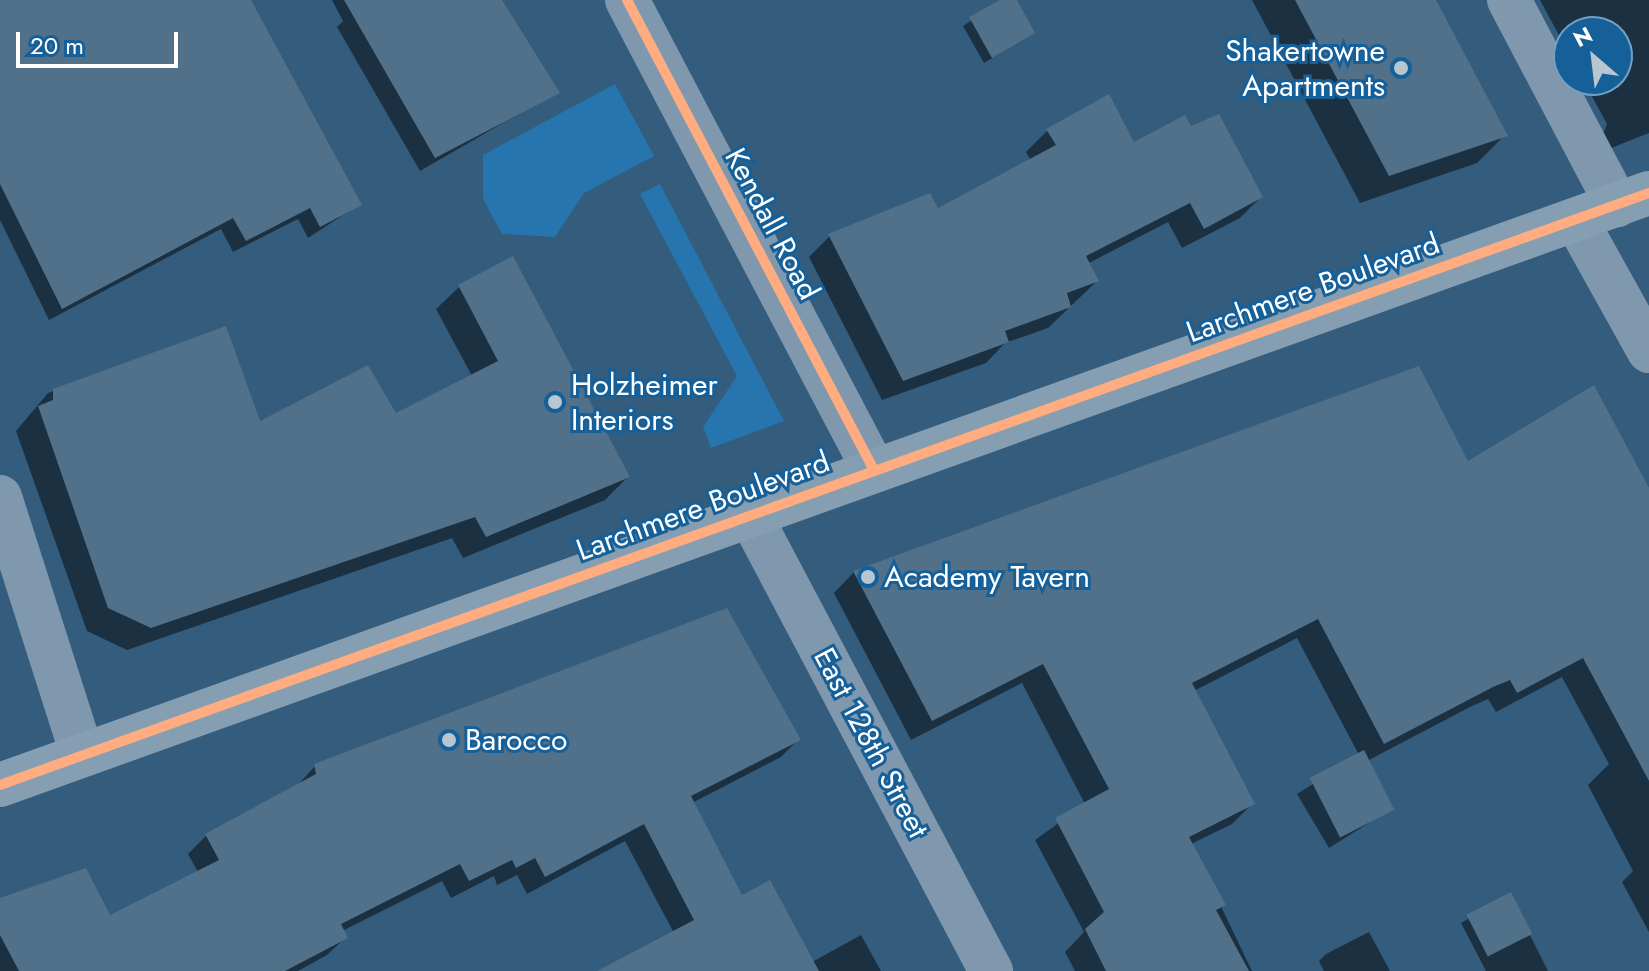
<!DOCTYPE html>
<style>
body{margin:0}
#map{position:relative;width:1649px;height:971px;overflow:hidden;background:#345c7c;font-family:Jost,sans-serif}
div>[style]{position:absolute}
.green>*{inset:0;background:#2775af}
.shadow>*{inset:0;background:#0007}
.building>*{inset:0;background:#51718b;transform-origin:0 0}
.street>*{height:44px;margin:-22px;padding:0 22px;transform-origin:22px;border-radius:22px;background:#7f98ae}
.secondary>*{height:44px;margin:-22px;padding:0 22px;transform-origin:22px;border-radius:22px;background:#869eb2}
.cycleway>*{height:10px;margin:-5px;padding:0 5px;transform-origin:5px;border-radius:5px;background:#ffac80}
.dots>*{width:22px;height:22px;translate:-50% -50%;box-sizing:border-box;border:4px solid #16609a;border-radius:50%}
span{translate:-50% -50%;white-space:nowrap;text-align:center;line-height:1.15;-webkit-text-stroke:6px #16609a;paint-order:stroke}
.poi-label{font-size:30px;color:#fff}
.right{translate:-100% -50%;text-align:right}
.left{translate:0 -50%;text-align:left}
.street-label{font-size:30px;color:#fff}
.north{position:absolute;left:1553px;top:16px;width:80px;height:80px;box-sizing:border-box;background:#16609a;border:2px solid #73a0c2;border-radius:50%;rotate:332deg;font-size:22px;font-weight:700;line-height:32px;text-align:center;color:#fff}
.north::after{content:'';display:block;margin:auto;width:28px;height:36px;background:#b8c6d1;clip-path:polygon(50% 0,100% 100%,50% 72%,0 100%)}
.scale{position:absolute;left:16px;top:32px;width:162px;height:36px;box-sizing:border-box;border:4px solid #fff;border-top:0;padding-left:10px;font-size:24px;line-height:28px;white-space:nowrap;color:#fff;-webkit-text-stroke:6px #16609a;paint-order:stroke}
</style>
<div id="map">
<div class="green">
<i style="clip-path:polygon(615px 84px,654px 156px,584px 193px,555px 237px,502px 234px,483px 199px,483px 155px)"></i>
<i style="clip-path:polygon(660px 184px,784px 421px,711px 448px,703px 427px,737px 376px,640px 194px)"></i>
</div>
<div class="shadow">
<i style="clip-path:polygon(0 0,250px 0,360px 204px,308px 238px,298px 219px,233px 252px,221px 229px,49px 320px,0 220px)"></i>
<i style="clip-path:polygon(332px 0,501px 0,557px 92px,420px 171px,337px 27px,343px 21px)"></i>
<i style="clip-path:polygon(1004px 0,1014px 0,1033px 33px,984px 63px,963px 26px)"></i>
<i style="clip-path:polygon(1252px 0,1433px 0,1505px 135px,1477px 163px,1360px 203px)"></i>
<i style="clip-path:polygon(1540px 0,1649px 0,1649px 133px,1596px 154px,1607px 124px,1583px 80px,1617px 80px,1617px 32px,1569px 32px,1569px 54px)"></i>
<i style="clip-path:polygon(1190px 128px,1261px 197px,1240px 218px,1182px 248px,1168px 222px,1087px 264px,1097px 281px,1048px 328px,1005px 343px,986px 363px,882px 400px,809px 257px,830px 236px,937px 211px,1031px 161px,1026px 152px,1047px 131px,1133px 144px)"></i>
<i style="clip-path:polygon(459px 287px,628px 477px,605px 500px,463px 558px,452px 538px,127px 650px,87px 631px,16px 431px,48px 393px,225px 329px,259px 424px,395px 415px,472px 376px,436px 309px)"></i>
<i style="clip-path:polygon(1467px 464px,1649px 492px,1649px 932px,1622px 882px,1633px 871px,1588px 785px,1609px 764px,1562px 677px,1496px 712px,1488px 699px,1470px 707px,1367px 761px,1391px 809px,1329px 848px,1297px 794px,1359px 755px,1297px 638px,1194px 691px,1253px 803px,1232px 824px,1191px 844px,1252px 971px,1075px 971px,1065px 952px,1084px 932px,1035px 840px,1085px 804px,1022px 683px,911px 740px,834px 593px,854px 572px)"></i>
<i style="clip-path:polygon(799px 739px,781px 757px,692px 803px,742px 897px,812px 962px,861px 935px,881px 971px,621px 971px,674px 933px,625px 841px,527px 894px,517px 875px,497px 885px,494px 876px,451px 898px,442px 881px,342px 931px,346px 937px,327px 955px,298px 971px,0 971px,0 900px,109px 918px,198px 872px,188px 854px,206px 836px,297px 786px,315px 766px)"></i>
<i style="clip-path:polygon(1510px 895px,1548px 971px,1486px 971px,1461px 923px)"></i>
<i style="clip-path:polygon(1369px 932px,1390px 971px,1324px 971px,1319px 961px,1326px 954px)"></i>
</div>
<div class="building">
<i style="clip-path:polygon(0 0,251px 0,362px 205px,320px 227px,310px 208px,246px 241px,233px 218px,62px 309px,0 184px)"></i>
<i style="clip-path:polygon(344px 0,502px 0,560px 93px,435px 158px)"></i>
<i style="clip-path:polygon(1000px 0,1017px 0,1035px 33px,992px 58px,969px 17px)"></i>
<i style="clip-path:polygon(1295px 0,1436px 0,1508px 136px,1389px 176px)"></i>
<i style="clip-path:polygon(1109px 94px,1134px 142px,1185px 115px,1191px 126px,1219px 114px,1263px 197px,1204px 229px,1190px 203px,1086px 256px,1099px 281px,1067px 293px,1071px 307px,1005px 331px,1009px 342px,903px 381px,828px 234px,930px 193px,938px 208px,1056px 145px,1046px 129px)"></i>
<i style="clip-path:polygon(513px 256px,630px 477px,486px 537px,475px 517px,151px 628px,108px 608px,38px 406px,53px 400px,53px 389px,226px 326px,260px 421px,368px 365px,396px 413px,498px 361px,458px 285px)"></i>
<i style="clip-path:polygon(1419px 366px,1468px 461px,1594px 385px,1649px 488px,1649px 781px,1583px 658px,1517px 693px,1510px 680px,1493px 687px,1384px 744px,1318px 619px,1192px 683px,1255px 804px,1189px 837px,1226px 905px,1216px 910px,1249px 971px,1106px 971px,1085px 929px,1104px 912px,1055px 818px,1109px 789px,1043px 664px,932px 721px,853px 571px)"></i>
<i style="clip-path:polygon(727px 608px,801px 740px,691px 796px,742px 895px,770px 880px,819px 971px,597px 971px,694px 920px,644px 824px,545px 877px,535px 858px,516px 868px,512px 860px,469px 881px,460px 864px,341px 924px,348px 938px,285px 971px,19px 971px,0 935px,0 898px,86px 868px,110px 915px,219px 860px,205px 834px,316px 774px,314px 764px)"></i>
<i style="left:1364px;top:750px;width:67px;height:61px;rotate:63deg"></i>
<i style="left:1511px;top:892px;width:47px;height:50px;rotate:63deg"></i>
</div>
<div class="street">
<i style="left:627px;top:0;width:531px;rotate:62.28deg"></i>
<i style="left:1509px;top:0;width:232px;rotate:62.2deg"></i>
<i style="left:1576px;top:220px;width:150px;rotate:60.9deg"></i>
<i style="left:0;top:497px;width:270px;rotate:72.3deg"></i>
<i style="left:750px;top:515px;width:516px;rotate:62.14deg"></i>
</div>
<div class="secondary">
<i style="left:0;top:785px;width:1752px;rotate:-19.75deg"></i>
</div>
<div class="cycleway">
<i style="left:627px;top:0;width:531px;rotate:62.28deg"></i>
<i style="left:0;top:785px;width:1752px;rotate:-19.75deg"></i>
</div>
<div class="dots">
<i style="left:1401px;top:68px;background:#b8c6d1"></i>
<i style="left:555px;top:402px;background:#b8c6d1"></i>
<i style="left:868px;top:577px;background:#b8c6d1"></i>
<i style="left:449px;top:740px;background:#b8c6d1"></i>
</div>
<div class="poi-label">
<span class="right" style="left:1385px;top:68px">Shakertowne<br>Apartments</span>
<span class="left" style="left:571px;top:402px">Holzheimer<br>Interiors</span>
<span class="left" style="left:884px;top:577px">Academy Tavern</span>
<span class="left" style="left:465px;top:740px">Barocco</span>
</div>
<div class="street-label">
<span style="left:772px;top:224px;rotate:62deg">Kendall Road</span>
<span style="left:1313px;top:288px;rotate:-20deg">Larchmere Boulevard</span>
<span style="left:703px;top:506px;rotate:-20deg">Larchmere Boulevard</span>
<span style="left:871px;top:743px;rotate:62deg">East 128th Street</span>
</div>
<div class="north">N</div>
<div class="scale">20 m</div>
</div>
